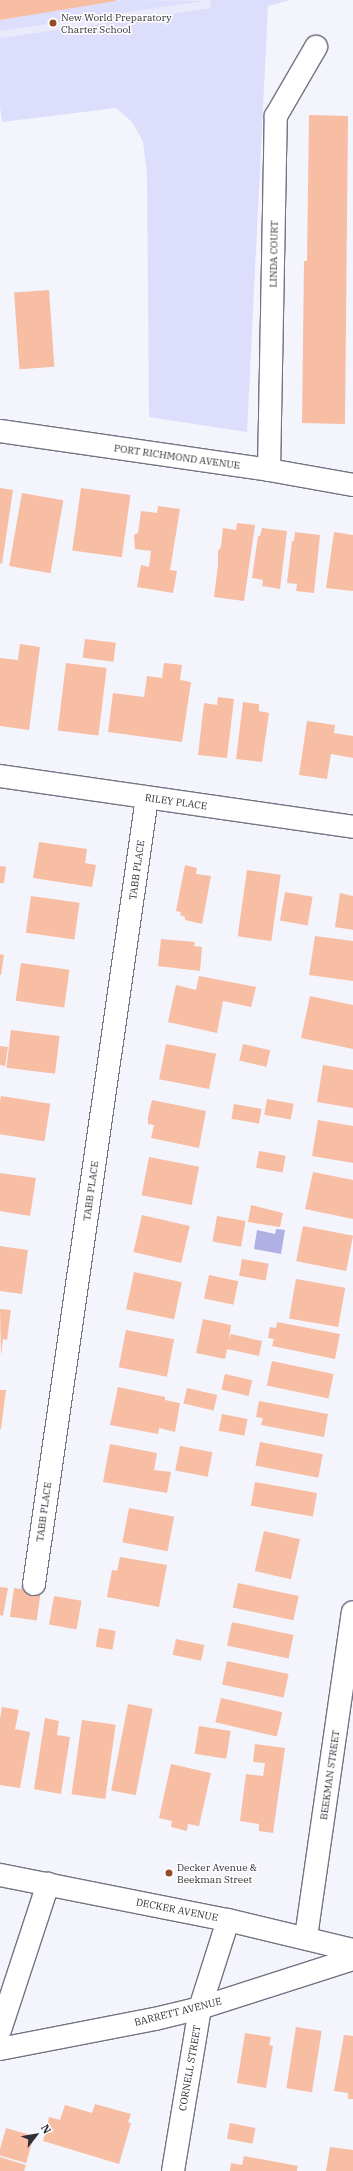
<!DOCTYPE html>
<style>
body{margin:0}
#map{position:relative;width:353px;height:2171px;overflow:hidden;background:#f4f4fd;font-family:"IBM Plex Serif",serif}
div>[style]{position:absolute}
.built>*{inset:0;background:#eaeafb}
.green>*{inset:0;background:#dddefb}
.water>*{inset:0;background:#b0b0e4}
.building>*{inset:0;background:#f7bea4;transform-origin:0 0}
.roads{filter:drop-shadow(1px 0 #737385) drop-shadow(-1px 0 #737385) drop-shadow(0 1px #737385) drop-shadow(0 -1px #737385)}
.minor>*{height:22px;margin:-11px;padding:0 11px;transform-origin:11px;border-radius:11px;background:#fff}
.dots>*{width:11px;height:11px;translate:-50% -50%;box-sizing:border-box;border:2px solid #fff;border-radius:50%}
span{translate:-50% -50%;white-space:nowrap;text-align:center;line-height:1.15;-webkit-text-stroke:3px #fff;paint-order:stroke}
.poi-label{font-size:10px;color:#2f2f37}
.left{translate:0 -50%;text-align:left}
.street-label{font-size:10px;color:#2f2f37}
.north{position:absolute;left:16px;top:2115px;width:40px;height:40px;-webkit-text-stroke:3px #fff;paint-order:stroke;rotate:59deg;font-size:11px;font-weight:700;line-height:16px;text-align:center;color:#2f2f37}
.north::after{content:'';display:block;margin:auto;width:14px;height:18px;background:#2f2f37;clip-path:polygon(50% 0,100% 100%,50% 72%,0 100%)}
</style>
<div id="map">
<div class="built">
<i style="clip-path:polygon(0 0,290px 0,268px 5px,211px 8px,0 38px)"></i>
</div>
<div class="green">
<i style="clip-path:polygon(121px 0,204px 1px,0 31px,0 20px)"></i>
<i style="clip-path:polygon(210px 0,290px 0,268px 6px,247px 432px,149px 417px,147px 173px,143px 142px,133px 123px,116px 108px,2px 122px,0 107px,0 38px,211px 8px)"></i>
</div>
<div class="water">
<i style="clip-path:polygon(276px 1229px,285px 1230px,281px 1254px,254px 1249px,257px 1230px,275px 1234px)"></i>
</div>
<div class="building">
<i style="clip-path:polygon(0 0,116px 0,116px 1px,0 20px)"></i>
<i style="clip-path:polygon(309px 115px,348px 116px,345px 424px,302px 423px,304px 261px,307px 261px)"></i>
<i style="left:49px;top:290px;width:77px;height:35px;rotate:86deg"></i>
<i style="clip-path:polygon(0 488px,13px 490px,2px 564px,0 563px)"></i>
<i style="left:81px;top:488px;width:50px;height:63px;rotate:8deg"></i>
<i style="left:22px;top:493px;width:42px;height:74px;rotate:10deg"></i>
<i style="clip-path:polygon(158px 506px,180px 509px,170px 570px,177px 571px,173px 593px,137px 587px,141px 565px,149px 567px,151px 551px,135px 549px,134px 535px,138px 533px,141px 511px,157px 513px)"></i>
<i style="clip-path:polygon(237px 523px,255px 525px,244px 601px,214px 597px,218px 565px,218px 551px,221px 547px,223px 528px,236px 530px)"></i>
<i style="clip-path:polygon(262px 528px,287px 531px,280px 589px,262px 586px,263px 580px,252px 578px,258px 536px,260px 536px)"></i>
<i style="clip-path:polygon(295px 532px,320px 535px,314px 593px,296px 591px,297px 584px,287px 583px,292px 541px,294px 541px)"></i>
<i style="clip-path:polygon(334px 532px,353px 535px,353px 591px,326px 588px)"></i>
<i style="left:85px;top:639px;width:31px;height:19px;rotate:7deg"></i>
<i style="clip-path:polygon(20px 644px,40px 647px,29px 730px,0 726px,0 658px,18px 660px)"></i>
<i style="left:66px;top:663px;width:41px;height:68px;rotate:7deg"></i>
<i style="clip-path:polygon(164px 663px,182px 665px,180px 680px,191px 682px,182px 742px,108px 732px,113px 693px,144px 697px,147px 676px,162px 678px)"></i>
<i style="clip-path:polygon(218px 697px,234px 699px,227px 758px,198px 755px,204px 703px,217px 705px)"></i>
<i style="clip-path:polygon(243px 702px,259px 704px,259px 711px,269px 713px,262px 762px,236px 759px)"></i>
<i style="clip-path:polygon(307px 721px,335px 725px,334px 733px,353px 736px,353px 758px,331px 754px,327px 779px,299px 775px)"></i>
<i style="clip-path:polygon(39px 842px,87px 849px,85px 863px,96px 865px,92px 887px,33px 878px)"></i>
<i style="clip-path:polygon(185px 865px,197px 868px,196px 874px,211px 876px,202px 924px,185px 920px,185px 917px,180px 915px,181px 912px,176px 911px)"></i>
<i style="clip-path:polygon(0 866px,6px 867px,4px 883px,0 883px)"></i>
<i style="left:247px;top:870px;width:34px;height:67px;rotate:8deg"></i>
<i style="left:285px;top:892px;width:28px;height:29px;rotate:10deg"></i>
<i style="clip-path:polygon(340px 893px,353px 896px,353px 930px,335px 927px)"></i>
<i style="left:31px;top:896px;width:49px;height:37px;rotate:8deg"></i>
<i style="clip-path:polygon(315px 936px,353px 941px,353px 981px,309px 975px)"></i>
<i style="clip-path:polygon(161px 939px,195px 942px,194px 946px,202px 947px,200px 971px,158px 966px)"></i>
<i style="clip-path:polygon(0 954px,4px 955px,1px 975px,0 975px)"></i>
<i style="left:21px;top:963px;width:49px;height:38px;rotate:8deg"></i>
<i style="clip-path:polygon(199px 976px,256px 987px,251px 1007px,223px 1001px,217px 1033px,168px 1022px,176px 985px,196px 990px)"></i>
<i style="clip-path:polygon(310px 996px,353px 1005px,353px 1049px,301px 1038px)"></i>
<i style="left:11px;top:1030px;width:49px;height:38px;rotate:7deg"></i>
<i style="left:166px;top:1044px;width:51px;height:36px;rotate:11deg"></i>
<i style="left:243px;top:1044px;width:28px;height:17px;rotate:13deg"></i>
<i style="clip-path:polygon(0 1046px,8px 1047px,5px 1066px,0 1065px)"></i>
<i style="clip-path:polygon(323px 1065px,353px 1070px,353px 1108px,317px 1102px)"></i>
<i style="left:1px;top:1096px;width:50px;height:38px;rotate:9deg"></i>
<i style="left:267px;top:1099px;width:27px;height:16px;rotate:10deg"></i>
<i style="clip-path:polygon(152px 1100px,206px 1111px,199px 1148px,151px 1138px,154px 1125px,148px 1124px,148px 1117px)"></i>
<i style="left:234px;top:1104px;width:28px;height:15px;rotate:10deg"></i>
<i style="clip-path:polygon(318px 1120px,353px 1126px,353px 1163px,312px 1156px)"></i>
<i style="left:259px;top:1151px;width:27px;height:17px;rotate:10deg"></i>
<i style="left:149px;top:1157px;width:51px;height:39px;rotate:11deg"></i>
<i style="clip-path:polygon(313px 1172px,353px 1180px,353px 1219px,305px 1209px)"></i>
<i style="clip-path:polygon(0 1173px,36px 1178px,30px 1216px,0 1211px)"></i>
<i style="clip-path:polygon(251px 1205px,283px 1213px,280px 1227px,248px 1222px)"></i>
<i style="left:142px;top:1215px;width:49px;height:38px;rotate:13deg"></i>
<i style="left:217px;top:1216px;width:29px;height:26px;rotate:10deg"></i>
<i style="left:303px;top:1226px;width:51px;height:36px;rotate:11deg"></i>
<i style="clip-path:polygon(0 1246px,28px 1250px,22px 1294px,0 1291px)"></i>
<i style="left:242px;top:1259px;width:27px;height:17px;rotate:10deg"></i>
<i style="left:134px;top:1272px;width:49px;height:38px;rotate:12deg"></i>
<i style="left:209px;top:1275px;width:30px;height:24px;rotate:12deg"></i>
<i style="left:296px;top:1279px;width:50px;height:40px;rotate:10deg"></i>
<i style="clip-path:polygon(0 1309px,11px 1310px,7px 1340px,3px 1339px,1px 1356px)"></i>
<i style="clip-path:polygon(203px 1319px,231px 1325px,229px 1339px,231px 1334px,262px 1341px,259px 1356px,227px 1349px,225px 1359px,196px 1353px)"></i>
<i style="clip-path:polygon(277px 1322px,340px 1334px,335px 1359px,272px 1346px,274px 1339px,268px 1338px,270px 1327px,276px 1328px)"></i>
<i style="left:126px;top:1330px;width:49px;height:38px;rotate:11deg"></i>
<i style="left:272px;top:1361px;width:63px;height:25px;rotate:12deg"></i>
<i style="left:225px;top:1374px;width:28px;height:16px;rotate:13deg"></i>
<i style="clip-path:polygon(118px 1387px,165px 1397px,165px 1400px,180px 1403px,175px 1432px,159px 1428px,158px 1434px,110px 1425px)"></i>
<i style="left:187px;top:1388px;width:31px;height:16px;rotate:13deg"></i>
<i style="clip-path:polygon(0 1390px,6px 1390px,1px 1429px,0 1429px)"></i>
<i style="clip-path:polygon(259px 1401px,328px 1414px,324px 1437px,261px 1425px,263px 1418px,256px 1417px)"></i>
<i style="left:222px;top:1414px;width:26px;height:17px;rotate:11deg"></i>
<i style="left:260px;top:1442px;width:64px;height:24px;rotate:11deg"></i>
<i style="clip-path:polygon(110px 1444px,157px 1453px,154px 1470px,171px 1472px,167px 1493px,103px 1482px)"></i>
<i style="left:180px;top:1446px;width:33px;height:25px;rotate:11deg"></i>
<i style="left:255px;top:1482px;width:63px;height:24px;rotate:10deg"></i>
<i style="left:129px;top:1508px;width:46px;height:35px;rotate:11deg"></i>
<i style="left:264px;top:1531px;width:37px;height:41px;rotate:13deg"></i>
<i style="clip-path:polygon(120px 1557px,167px 1565px,159px 1607px,107px 1597px,112px 1570px,117px 1571px)"></i>
<i style="left:238px;top:1583px;width:62px;height:25px;rotate:12deg"></i>
<i style="clip-path:polygon(0 1587px,8px 1588px,3px 1616px,0 1615px)"></i>
<i style="left:14px;top:1588px;width:27px;height:29px;rotate:8deg"></i>
<i style="left:54px;top:1596px;width:28px;height:29px;rotate:10deg"></i>
<i style="left:232px;top:1622px;width:63px;height:24px;rotate:12deg"></i>
<i style="left:99px;top:1628px;width:17px;height:19px;rotate:10deg"></i>
<i style="left:176px;top:1639px;width:29px;height:16px;rotate:12deg"></i>
<i style="left:227px;top:1661px;width:63px;height:24px;rotate:12deg"></i>
<i style="left:221px;top:1698px;width:63px;height:25px;rotate:13deg"></i>
<i style="left:128px;top:1704px;width:25px;height:88px;rotate:11deg"></i>
<i style="clip-path:polygon(2px 1707px,19px 1710px,15px 1729px,30px 1732px,20px 1788px,0 1785px,0 1719px)"></i>
<i style="clip-path:polygon(45px 1718px,59px 1721px,57px 1735px,70px 1737px,61px 1794px,34px 1789px)"></i>
<i style="left:82px;top:1720px;width:34px;height:75px;rotate:8deg"></i>
<i style="left:199px;top:1726px;width:32px;height:28px;rotate:9deg"></i>
<i style="clip-path:polygon(255px 1744px,285px 1748px,273px 1833px,259px 1831px,259px 1824px,240px 1821px,246px 1774px,263px 1776px,265px 1763px,253px 1762px)"></i>
<i style="clip-path:polygon(171px 1764px,211px 1773px,199px 1826px,188px 1824px,187px 1831px,171px 1827px,172px 1821px,159px 1818px)"></i>
<i style="left:296px;top:2027px;width:26px;height:62px;rotate:9deg"></i>
<i style="clip-path:polygon(245px 2033px,271px 2037px,269px 2045px,273px 2046px,266px 2088px,237px 2083px)"></i>
<i style="clip-path:polygon(344px 2035px,353px 2036px,353px 2099px,348px 2099px,348px 2093px,334px 2091px)"></i>
<i style="clip-path:polygon(95px 2104px,131px 2114px,128px 2122px,131px 2123px,119px 2164px,43px 2141px,49px 2117px,60px 2120px,65px 2105px,92px 2113px)"></i>
<i style="left:230px;top:2123px;width:26px;height:16px;rotate:11deg"></i>
<i style="left:6px;top:2128px;width:29px;height:28px;rotate:16deg"></i>
<i style="clip-path:polygon(330px 2147px,353px 2150px,353px 2171px,326px 2171px)"></i>
<i style="clip-path:polygon(244px 2156px,298px 2166px,297px 2171px,230px 2171px,231px 2163px,242px 2165px)"></i>
<i style="clip-path:polygon(0 2157px,26px 2165px,24px 2171px,0 2171px)"></i>
</div>
<div class="roads">
<div class="minor">
<i style="left:0;top:431px;width:272px;rotate:8.2deg"></i>
<i style="left:269px;top:470px;width:85px;rotate:10.1deg"></i>
<i style="left:269px;top:470px;width:354px;rotate:-88.9deg"></i>
<i style="left:276px;top:116px;width:80px;rotate:-59.9deg"></i>
<i style="left:0;top:776px;width:357px;rotate:8.2deg"></i>
<i style="left:34px;top:1584px;width:794px;rotate:-81.82deg"></i>
<i style="left:0;top:1875px;width:232px;rotate:11.2deg"></i>
<i style="left:228px;top:1920px;width:129px;rotate:13.5deg"></i>
<i style="left:306px;top:1937px;width:328px;rotate:-81.8deg"></i>
<i style="left:0;top:2030px;width:154px;rotate:-71.8deg"></i>
<i style="left:0;top:2049px;width:158px;rotate:-11deg"></i>
<i style="left:155px;top:2019px;width:46px;rotate:-13.7deg"></i>
<i style="left:200px;top:2008px;width:161px;rotate:-17.8deg"></i>
<i style="left:173px;top:2171px;width:165px;rotate:-80.6deg"></i>
<i style="left:200px;top:2008px;width:92px;rotate:-72.3deg"></i>
</div>
</div>
<div class="dots">
<i style="left:53px;top:23px;background:#924b27"></i>
<i style="left:169px;top:1873px;background:#924b27"></i>
</div>
<div class="poi-label">
<span class="left" style="left:61px;top:23px">New World Preparatory<br>Charter School</span>
<span class="left" style="left:177px;top:1873px">Decker Avenue &amp;<br>Beekman Street</span>
</div>
<div class="street-label">
<span style="left:274px;top:254px;rotate:-89deg">LINDA COURT</span>
<span style="left:177px;top:457px;rotate:8deg">PORT RICHMOND AVENUE</span>
<span style="left:176px;top:802px;rotate:8deg">RILEY PLACE</span>
<span style="left:137px;top:870px;rotate:-82deg">TABB PLACE</span>
<span style="left:91px;top:1191px;rotate:-82deg">TABB PLACE</span>
<span style="left:44px;top:1512px;rotate:-82deg">TABB PLACE</span>
<span style="left:330px;top:1775px;rotate:-82deg">BEEKMAN STREET</span>
<span style="left:177px;top:1910px;rotate:11deg">DECKER AVENUE</span>
<span style="left:178px;top:2012px;rotate:-14deg">BARRETT AVENUE</span>
<span style="left:190px;top:2068px;rotate:-80deg">CORNELL STREET</span>
</div>
<div class="north">N</div>
</div>
